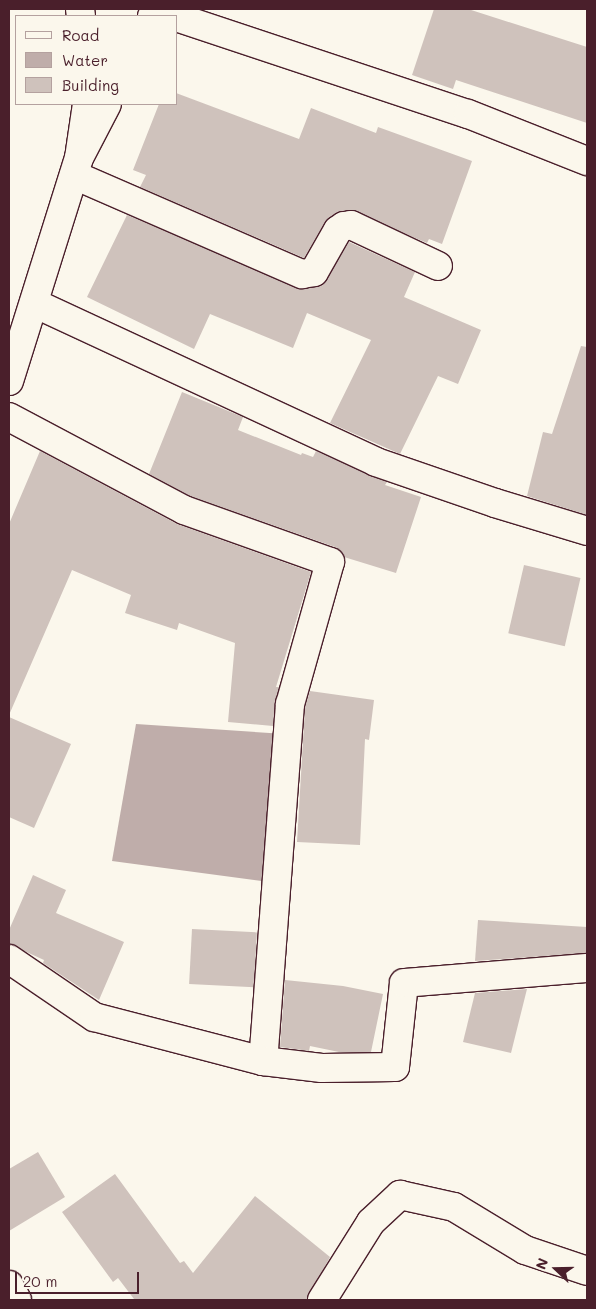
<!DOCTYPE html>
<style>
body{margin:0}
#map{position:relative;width:596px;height:1309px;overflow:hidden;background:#fbf7ec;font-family:Mali,sans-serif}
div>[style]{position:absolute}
.water>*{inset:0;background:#bfadaa}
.building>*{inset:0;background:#cfc2bc;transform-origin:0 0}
.roads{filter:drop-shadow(1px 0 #4a1f2b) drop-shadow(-1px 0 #4a1f2b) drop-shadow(0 1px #4a1f2b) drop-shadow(0 -1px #4a1f2b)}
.minor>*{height:28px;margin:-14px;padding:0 14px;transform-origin:14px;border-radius:14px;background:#fbf7ec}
.major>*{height:28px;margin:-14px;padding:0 14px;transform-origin:14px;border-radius:14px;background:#fbf7ec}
span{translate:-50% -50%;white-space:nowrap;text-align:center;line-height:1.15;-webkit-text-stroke:4.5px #fbf7ec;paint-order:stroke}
.frame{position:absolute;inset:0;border:10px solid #4a1f2b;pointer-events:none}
.legend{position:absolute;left:15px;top:15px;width:162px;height:90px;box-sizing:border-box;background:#fbf7ec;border:1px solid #b4a19f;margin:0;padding:6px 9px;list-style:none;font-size:15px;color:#4a1f2b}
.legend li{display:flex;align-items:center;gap:10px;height:25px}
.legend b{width:25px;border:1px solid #b4a19f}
.north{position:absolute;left:531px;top:1244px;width:50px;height:50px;-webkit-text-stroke:4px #fbf7ec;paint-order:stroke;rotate:291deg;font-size:14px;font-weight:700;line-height:20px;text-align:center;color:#4a1f2b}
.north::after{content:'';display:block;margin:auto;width:18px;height:22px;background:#4a1f2b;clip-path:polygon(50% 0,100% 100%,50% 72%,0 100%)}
.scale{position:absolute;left:15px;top:1272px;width:124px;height:22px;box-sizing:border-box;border:2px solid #4a1f2b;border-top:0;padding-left:6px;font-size:15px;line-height:18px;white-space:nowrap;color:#4a1f2b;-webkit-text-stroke:4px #fbf7ec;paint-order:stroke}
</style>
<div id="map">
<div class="water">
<i style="clip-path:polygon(136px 724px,285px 734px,277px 883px,112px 861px)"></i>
</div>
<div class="building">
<i style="clip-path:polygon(434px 9px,468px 9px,587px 47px,587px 123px,456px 80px,453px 89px,412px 75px)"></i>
<i style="clip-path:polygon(176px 93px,299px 139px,311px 108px,376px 133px,378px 127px,472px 161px,442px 244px,429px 239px,427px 243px,349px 210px,336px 213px,325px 222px,304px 258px,140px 187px,146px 175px,133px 170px,159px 104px,176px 104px)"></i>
<i style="clip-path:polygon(127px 215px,304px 289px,323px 285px,349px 242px,415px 272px,404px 297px,481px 330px,458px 384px,438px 376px,400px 454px,330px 423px,371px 340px,307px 313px,293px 348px,210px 314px,194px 349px,87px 297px)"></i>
<i style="clip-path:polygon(581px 346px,587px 347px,587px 515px,527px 496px,543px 432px,552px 434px)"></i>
<i style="clip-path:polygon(182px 392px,243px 417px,238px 430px,301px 455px,302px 453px,313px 457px,316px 451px,387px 482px,385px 485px,421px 497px,396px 573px,344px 557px,335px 547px,190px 496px,149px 474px)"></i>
<i style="clip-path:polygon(40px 451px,177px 524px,311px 572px,276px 687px,279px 687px,273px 726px,228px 722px,235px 643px,179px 623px,177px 630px,125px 613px,131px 595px,72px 570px,9px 715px,9px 524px)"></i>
<i style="left:524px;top:565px;width:58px;height:70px;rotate:13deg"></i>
<i style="clip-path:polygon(310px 691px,374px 700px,369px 740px,365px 739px,360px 845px,297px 842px,305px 707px)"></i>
<i style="clip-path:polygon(9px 717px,71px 744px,34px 828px,9px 817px)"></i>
<i style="clip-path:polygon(33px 875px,66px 890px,56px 913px,124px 942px,99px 1000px,43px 963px,44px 960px,9px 944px,9px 930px)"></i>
<i style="clip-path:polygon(478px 920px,587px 927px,587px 953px,475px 961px)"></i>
<i style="left:192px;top:929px;width:65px;height:55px;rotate:3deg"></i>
<i style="clip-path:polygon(285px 980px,343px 986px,383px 994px,371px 1052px,339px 1052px,310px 1046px,309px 1051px,280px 1047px)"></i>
<i style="clip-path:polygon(527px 989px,511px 1053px,463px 1042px,475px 993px)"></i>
<i style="clip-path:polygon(38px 1152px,65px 1197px,9px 1231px,9px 1169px)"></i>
<i style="clip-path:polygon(115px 1174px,180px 1263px,184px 1261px,193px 1273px,255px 1196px,330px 1257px,307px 1300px,132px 1300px,134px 1299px,118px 1278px,113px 1282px,62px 1212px)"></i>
</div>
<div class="roads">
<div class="minor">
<i style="left:152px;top:16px;width:7px;rotate:-63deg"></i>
<i style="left:155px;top:10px;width:19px;rotate:18deg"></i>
<i style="left:176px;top:17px;width:308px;rotate:18.4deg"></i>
<i style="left:468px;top:114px;width:128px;rotate:21.6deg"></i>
<i style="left:81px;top:154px;width:56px;rotate:-62.5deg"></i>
<i style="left:74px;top:175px;width:249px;rotate:23.5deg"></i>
<i style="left:302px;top:274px;width:12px;rotate:-9deg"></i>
<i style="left:314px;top:272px;width:48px;rotate:-60.3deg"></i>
<i style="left:338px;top:230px;width:7px;rotate:-34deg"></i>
<i style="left:344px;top:226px;width:7px;rotate:-8deg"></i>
<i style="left:351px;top:225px;width:96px;rotate:25.2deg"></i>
<i style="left:34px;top:303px;width:377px;rotate:24.9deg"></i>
<i style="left:376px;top:462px;width:126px;rotate:19deg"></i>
<i style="left:495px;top:503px;width:96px;rotate:16.9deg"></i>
<i style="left:9px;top:417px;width:198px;rotate:28deg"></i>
<i style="left:184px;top:510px;width:155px;rotate:19.6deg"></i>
<i style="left:330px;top:562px;width:148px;rotate:105.7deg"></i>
<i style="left:290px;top:704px;width:358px;rotate:94.3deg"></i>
<i style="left:9px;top:959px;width:103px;rotate:34.3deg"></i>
<i style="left:94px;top:1017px;width:175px;rotate:14.6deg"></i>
<i style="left:263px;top:1061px;width:59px;rotate:6.8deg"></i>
<i style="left:322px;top:1068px;width:73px;rotate:-0.8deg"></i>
<i style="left:395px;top:1067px;width:84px;rotate:-83.9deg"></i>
<i style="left:404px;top:983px;width:184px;rotate:-4.7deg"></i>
<i style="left:9px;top:1285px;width:17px;rotate:62deg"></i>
<i style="left:322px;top:1300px;width:92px;rotate:-57.9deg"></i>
<i style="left:371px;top:1222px;width:40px;rotate:-43deg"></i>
<i style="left:400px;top:1195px;width:55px;rotate:12.5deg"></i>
<i style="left:454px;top:1207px;width:83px;rotate:31.2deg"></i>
<i style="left:525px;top:1250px;width:65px;rotate:18.7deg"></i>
</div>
<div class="major">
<i style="left:80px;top:9px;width:7px;rotate:82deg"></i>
<i style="left:9px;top:381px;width:234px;rotate:-72.6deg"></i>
<i style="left:79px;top:158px;width:55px;rotate:-81.6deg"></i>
</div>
</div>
<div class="frame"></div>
<ul class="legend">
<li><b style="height:6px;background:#fbf7ec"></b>Road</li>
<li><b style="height:14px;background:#bfadaa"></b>Water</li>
<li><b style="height:14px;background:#cfc2bc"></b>Building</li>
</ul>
<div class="north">N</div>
<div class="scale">20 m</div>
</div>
